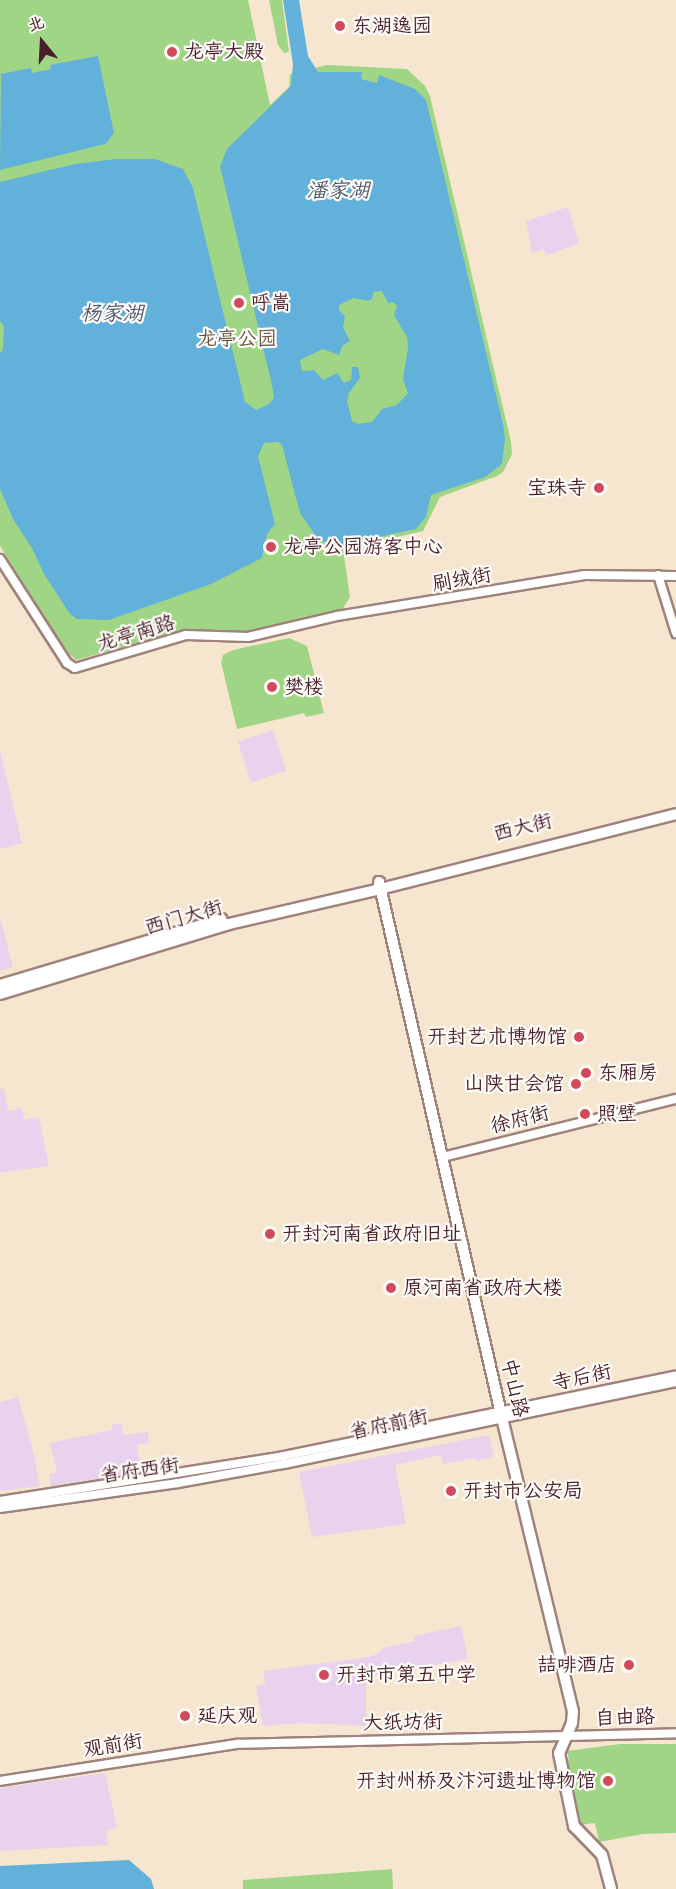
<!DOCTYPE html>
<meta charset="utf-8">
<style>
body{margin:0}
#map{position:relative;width:676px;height:1889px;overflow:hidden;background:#f6e6cf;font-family:Mynerve,"LXGW WenKai TC",sans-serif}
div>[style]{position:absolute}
.built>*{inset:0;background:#e8d2ee;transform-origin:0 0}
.green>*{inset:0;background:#a1d586}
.water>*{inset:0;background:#61b1db}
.roads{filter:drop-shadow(2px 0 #a0827d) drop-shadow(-2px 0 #a0827d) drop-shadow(0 2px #a0827d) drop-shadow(0 -2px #a0827d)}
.minor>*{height:8px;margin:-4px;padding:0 4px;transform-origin:4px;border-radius:4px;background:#fff}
.major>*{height:10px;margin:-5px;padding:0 5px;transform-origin:5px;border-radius:5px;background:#fff}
.dots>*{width:16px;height:16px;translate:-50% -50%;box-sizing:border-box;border:3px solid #fdfcf7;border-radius:50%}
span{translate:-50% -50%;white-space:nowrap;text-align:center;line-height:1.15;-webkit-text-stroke:4.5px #fdfcf7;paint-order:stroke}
.poi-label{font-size:20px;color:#4a1f2b}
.left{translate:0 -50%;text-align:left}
.right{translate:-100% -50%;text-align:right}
.park-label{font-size:20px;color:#645646}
.street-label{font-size:20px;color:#4a1f2b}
.water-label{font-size:21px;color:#535971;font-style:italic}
.north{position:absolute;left:12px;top:12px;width:60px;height:60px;-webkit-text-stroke:4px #fdfcf7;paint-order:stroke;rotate:342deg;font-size:16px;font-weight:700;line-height:24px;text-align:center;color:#4a1f2b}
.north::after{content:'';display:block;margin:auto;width:21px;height:27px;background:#4a1f2b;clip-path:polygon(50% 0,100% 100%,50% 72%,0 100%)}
</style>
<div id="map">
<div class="built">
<i style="clip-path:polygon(568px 207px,579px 243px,546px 256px,544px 249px,532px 253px,526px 221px)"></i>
<i style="left:273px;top:730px;width:43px;height:37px;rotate:72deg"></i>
<i style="clip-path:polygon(0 750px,22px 843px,0 849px)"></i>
<i style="clip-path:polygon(0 917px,13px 967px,0 971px)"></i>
<i style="clip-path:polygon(4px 1088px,8px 1111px,22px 1108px,24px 1120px,39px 1117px,49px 1166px,0 1173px,0 1089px)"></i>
<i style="clip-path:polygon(18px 1397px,34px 1455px,40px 1486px,0 1491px,0 1402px)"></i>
<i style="clip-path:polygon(121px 1423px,124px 1435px,148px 1432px,149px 1443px,137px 1445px,141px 1473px,51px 1486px,49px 1474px,57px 1473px,50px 1443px,112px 1430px,112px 1425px)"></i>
<i style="clip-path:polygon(489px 1435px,494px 1457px,476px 1461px,474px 1458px,443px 1464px,440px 1455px,395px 1465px,406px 1524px,312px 1537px,299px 1472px)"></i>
<i style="clip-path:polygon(461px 1626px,468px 1659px,366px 1677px,366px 1726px,302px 1723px,263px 1726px,256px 1686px,265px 1684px,264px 1671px,368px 1657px,377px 1654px,383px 1648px,415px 1641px,414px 1636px)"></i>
<i style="clip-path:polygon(105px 1773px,117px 1828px,106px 1831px,108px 1845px,0 1851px,0 1788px)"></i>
</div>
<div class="green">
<i style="clip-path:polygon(0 0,248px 0,270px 105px,289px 87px,290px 74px,327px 65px,407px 69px,425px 86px,430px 96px,511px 442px,512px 454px,503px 472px,497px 476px,440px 497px,423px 531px,346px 549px,344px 556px,350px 597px,342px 610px,236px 633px,186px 629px,76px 660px,66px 651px,0 546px)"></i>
<i style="clip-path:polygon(269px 0,282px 0,289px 52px,284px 53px,278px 45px)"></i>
<i style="clip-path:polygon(289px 638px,307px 646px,324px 713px,306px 717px,304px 713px,237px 729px,221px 662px,223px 655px,233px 650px)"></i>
<i style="clip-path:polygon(620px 1744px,676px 1744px,676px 1833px,643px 1834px,599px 1842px,595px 1823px,578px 1825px,566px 1760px,569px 1759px,567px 1751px)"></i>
<i style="clip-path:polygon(392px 1869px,393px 1889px,243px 1889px,243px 1880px)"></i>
</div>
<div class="water">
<i style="clip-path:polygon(evenodd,283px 0,299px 0,308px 56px,318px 72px,362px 72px,361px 79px,377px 83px,379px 75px,415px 89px,426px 100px,503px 424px,505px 439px,502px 464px,485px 477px,431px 495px,426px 517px,416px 529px,337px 546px,332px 545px,329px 541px,320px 542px,300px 513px,282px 445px,278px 442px,264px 443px,258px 456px,275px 524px,267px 534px,262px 558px,211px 584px,109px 620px,77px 619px,70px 614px,44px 574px,32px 548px,13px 519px,0 489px,0 353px,3px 350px,4px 326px,0 321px,0 182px,75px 164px,116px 159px,155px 159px,183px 169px,193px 188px,245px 402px,256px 410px,269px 404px,274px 398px,272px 385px,220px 166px,227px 149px,291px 86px,293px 64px,283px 0,382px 291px,388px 303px,393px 302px,397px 306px,394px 315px,407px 337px,408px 348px,403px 379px,408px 393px,397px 405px,382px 409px,372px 422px,358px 424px,352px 421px,347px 401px,349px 393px,360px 378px,358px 367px,352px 367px,351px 380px,344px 383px,337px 373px,323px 380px,314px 370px,302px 371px,300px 360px,323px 349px,339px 355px,342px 346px,350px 341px,343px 327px,345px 316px,339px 310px,339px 305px,354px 298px,368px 301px,372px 299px,374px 292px,382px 291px)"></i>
<i style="clip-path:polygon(98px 56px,114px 133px,109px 140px,105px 144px,0 170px,1px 74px,31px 68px,32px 73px,51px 69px,50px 65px)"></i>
<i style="clip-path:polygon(129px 1860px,151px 1879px,154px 1889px,0 1889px,0 1866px)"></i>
</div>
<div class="roads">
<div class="minor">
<i style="left:0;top:559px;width:124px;rotate:57.2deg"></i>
<i style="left:67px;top:663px;width:9px;rotate:32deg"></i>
<i style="left:75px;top:668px;width:116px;rotate:-16.6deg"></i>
<i style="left:186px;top:635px;width:62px;rotate:1.8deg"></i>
<i style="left:248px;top:637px;width:91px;rotate:-13.3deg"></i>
<i style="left:337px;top:616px;width:251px;rotate:-9.4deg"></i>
<i style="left:585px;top:575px;width:91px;rotate:0.6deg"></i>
<i style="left:658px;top:575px;width:61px;rotate:72.8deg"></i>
<i style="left:443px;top:1157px;width:240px;rotate:-14deg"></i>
<i style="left:0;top:1501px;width:287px;rotate:-9deg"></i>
<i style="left:283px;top:1456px;width:401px;rotate:-11.6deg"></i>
<i style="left:0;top:1508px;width:180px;rotate:-8deg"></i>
<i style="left:178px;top:1483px;width:108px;rotate:-10.2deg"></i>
<i style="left:284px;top:1464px;width:400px;rotate:-11.8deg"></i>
<i style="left:0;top:1781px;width:240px;rotate:-8.9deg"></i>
<i style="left:237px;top:1744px;width:439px;rotate:-1.4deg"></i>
</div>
<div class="major">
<i style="left:379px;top:882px;width:550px;rotate:77.08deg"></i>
<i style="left:502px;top:1418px;width:301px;rotate:76.4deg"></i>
<i style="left:573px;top:1711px;width:12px;rotate:95deg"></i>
<i style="left:572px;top:1723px;width:33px;rotate:113deg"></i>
<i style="left:559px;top:1753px;width:75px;rotate:78.4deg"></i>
<i style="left:574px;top:1826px;width:40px;rotate:46deg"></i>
<i style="left:602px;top:1855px;width:35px;rotate:75deg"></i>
<i style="left:0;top:985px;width:231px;rotate:-16.6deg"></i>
<i style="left:0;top:994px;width:239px;rotate:-17deg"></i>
<i style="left:229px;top:924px;width:151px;rotate:-13deg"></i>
<i style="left:376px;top:890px;width:309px;rotate:-14.2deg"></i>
</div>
</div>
<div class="dots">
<i style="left:340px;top:26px;background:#d1495b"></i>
<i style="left:172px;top:52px;background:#d1495b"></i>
<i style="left:239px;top:303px;background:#d1495b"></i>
<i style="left:599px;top:488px;background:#d1495b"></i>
<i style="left:271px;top:547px;background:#d1495b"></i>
<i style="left:272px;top:687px;background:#d1495b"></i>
<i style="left:579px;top:1037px;background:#d1495b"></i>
<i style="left:586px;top:1073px;background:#d1495b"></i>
<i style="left:576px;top:1084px;background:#d1495b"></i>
<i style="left:585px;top:1114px;background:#d1495b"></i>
<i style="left:270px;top:1234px;background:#d1495b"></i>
<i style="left:391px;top:1288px;background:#d1495b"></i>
<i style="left:451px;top:1491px;background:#d1495b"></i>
<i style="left:629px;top:1665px;background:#d1495b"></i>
<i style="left:324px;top:1675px;background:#d1495b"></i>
<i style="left:185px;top:1716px;background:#d1495b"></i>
<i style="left:608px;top:1781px;background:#d1495b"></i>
</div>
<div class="poi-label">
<span class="left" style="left:352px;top:26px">东湖逸园</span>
<span class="left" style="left:184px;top:52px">龙亭大殿</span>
<span class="left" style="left:251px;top:303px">呼嵩</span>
<span class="right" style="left:587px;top:488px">宝珠寺</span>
<span class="left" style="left:283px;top:547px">龙亭公园游客中心</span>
<span class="left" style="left:284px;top:687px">樊楼</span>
<span class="right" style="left:567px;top:1037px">开封艺术博物馆</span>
<span class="left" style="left:598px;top:1073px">东厢房</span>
<span class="right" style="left:564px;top:1084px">山陕甘会馆</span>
<span class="left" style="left:597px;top:1114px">照壁</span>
<span class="left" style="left:282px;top:1234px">开封河南省政府旧址</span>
<span class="left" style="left:403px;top:1288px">原河南省政府大楼</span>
<span class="left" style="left:463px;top:1491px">开封市公安局</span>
<span class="right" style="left:617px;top:1665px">喆啡酒店</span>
<span class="left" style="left:336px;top:1675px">开封市第五中学</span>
<span class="left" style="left:197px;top:1716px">延庆观</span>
<span class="right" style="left:596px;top:1781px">开封州桥及汴河遗址博物馆</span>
</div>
<div class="park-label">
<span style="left:237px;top:339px">龙亭公园</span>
</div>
<div class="street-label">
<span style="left:462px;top:580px;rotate:-10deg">刷绒街</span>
<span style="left:136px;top:634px;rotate:-17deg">龙亭南路</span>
<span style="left:523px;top:828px;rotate:-14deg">西大街</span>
<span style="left:184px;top:918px;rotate:-16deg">西门大街</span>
<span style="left:520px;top:1120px;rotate:-14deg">徐府街</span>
<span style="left:582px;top:1378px;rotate:-12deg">寺后街</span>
<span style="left:514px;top:1388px;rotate:77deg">中山路</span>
<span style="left:389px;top:1425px;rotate:-12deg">省府前街</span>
<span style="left:140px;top:1471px;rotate:-8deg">省府西街</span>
<span style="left:625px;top:1718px;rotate:-2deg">自由路</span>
<span style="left:403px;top:1723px;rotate:-1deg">大纸坊街</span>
<span style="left:113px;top:1746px;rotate:-9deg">观前街</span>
</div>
<div class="water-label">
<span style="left:338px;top:191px">潘家湖</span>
<span style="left:112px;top:314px">杨家湖</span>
</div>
<div class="north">北</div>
</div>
